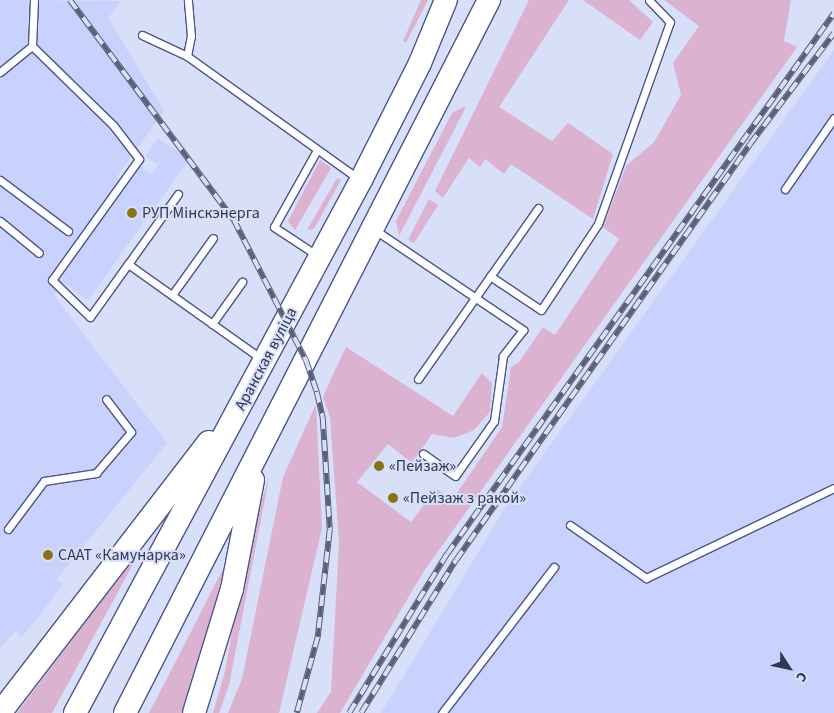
<!DOCTYPE html>
<meta charset="utf-8">
<style>
body{margin:0}
#map{position:relative;width:834px;height:713px;overflow:hidden;background:#d8dff9;font-family:"Source Sans 3",sans-serif}
div>[style]{position:absolute}
.built>*{inset:0;background:#c8d2fd}
.green>*{inset:0;background:#dbb3d1}
.roads{filter:drop-shadow(1px 0 #4b558d) drop-shadow(-1px 0 #4b558d) drop-shadow(0 1px #4b558d) drop-shadow(0 -1px #4b558d)}
.service>*{height:7px;margin:-3.5px;padding:0 3.5px;transform-origin:3.5px;border-radius:3.5px;background:#fff}
.primary>*{height:22px;margin:-11px;padding:0 11px;transform-origin:11px;border-radius:11px;background:#fff}
.rail>*{height:5.5px;margin-top:-2.75px;transform-origin:0;background:repeating-linear-gradient(90deg,#d8dff9 0 11px,#5a6079 0 22px);box-sizing:border-box;border-block:1px solid #5a6079}
.dots>*{width:14px;height:14px;translate:-50% -50%;box-sizing:border-box;border:2px solid #d8dff9;border-radius:50%}
span{translate:-50% -50%;white-space:nowrap;text-align:center;line-height:1.15;-webkit-text-stroke:4px #d8dff9;paint-order:stroke}
.poi-label{font-size:16px;color:#313750}
.left{translate:0 -50%;text-align:left}
.street-label{font-size:16px;color:#313750}
.north{position:absolute;left:764px;top:643px;width:50px;height:50px;-webkit-text-stroke:4px #d8dff9;paint-order:stroke;rotate:125deg;font-size:14px;font-weight:700;line-height:20px;text-align:center;color:#313750}
.north::after{content:'';display:block;margin:auto;width:18px;height:22px;background:#313750;clip-path:polygon(50% 0,100% 100%,50% 72%,0 100%)}
</style>
<div id="map">
<div class="built">
<i style="clip-path:polygon(0 0,121px 1px,108px 18px,164px 111px,117px 177px,126px 184px,139px 165px,152px 174px,158px 165px,145px 156px,158px 138px,189px 160px,88px 300px,64px 283px,54px 295px,167px 443px,57px 579px,63px 585px,22px 637px,15px 631px,0 649px)"></i>
<i style="clip-path:polygon(834px 50px,834px 713px,381px 713px,503px 511px)"></i>
</div>
<div class="green">
<i style="clip-path:polygon(421px 0,428px 0,406px 43px,403px 41px)"></i>
<i style="clip-path:polygon(529px 0,569px 0,499px 107px,552px 141px,568px 123px,613px 154px,593px 219px,511px 164px,504px 174px,485px 159px,480px 167px,469px 158px,443px 198px,435px 191px)"></i>
<i style="clip-path:polygon(583px 0,629px 0,653px 22px,640px 40px)"></i>
<i style="clip-path:polygon(664px 0,791px 0,784px 41px,797px 47px,424px 571px,340px 713px,317px 713px,331px 692px,339px 542px,330px 418px,323px 397px,335px 370px,346px 347px,453px 416px,482px 373px,492px 383px,490px 412px,474px 430px,454px 438px,432px 434px,412px 463px,388px 444px,357px 482px,411px 522px,436px 489px,453px 499px,502px 427px,511px 367px,519px 362px,543px 327px,555px 335px,619px 239px,603px 227px,626px 166px,654px 142px,681px 95px,673px 63px,699px 26px)"></i>
<i style="clip-path:polygon(463px 107px,466px 107px,399px 236px,396px 221px,452px 113px)"></i>
<i style="clip-path:polygon(320px 160px,331px 168px,295px 230px,288px 221px)"></i>
<i style="clip-path:polygon(337px 178px,341px 180px,314px 229px,307px 230px)"></i>
<i style="clip-path:polygon(429px 199px,438px 205px,414px 243px,408px 240px)"></i>
<i style="clip-path:polygon(316px 404px,322px 528px,279px 713px,228px 713px,242px 679px,283px 477px)"></i>
<i style="clip-path:polygon(269px 478px,229px 685px,219px 713px,213px 713px,225px 671px,247px 545px)"></i>
<i style="clip-path:polygon(143px 546px,52px 713px,17px 713px,20px 709px)"></i>
<i style="clip-path:polygon(226px 563px,185px 713px,149px 713px,175px 663px)"></i>
</div>
<div class="roads">
<div class="service">
<i style="left:142px;top:35px;width:50px;rotate:25deg"></i>
<i style="left:187px;top:56px;width:211px;rotate:35.6deg"></i>
<i style="left:32px;top:46px;width:113px;rotate:44.3deg"></i>
<i style="left:113px;top:125px;width:43px;rotate:52.6deg"></i>
<i style="left:139px;top:159px;width:149px;rotate:125.7deg"></i>
<i style="left:52px;top:280px;width:53px;rotate:44.2deg"></i>
<i style="left:90px;top:317px;width:65px;rotate:-54.4deg"></i>
<i style="left:187px;top:56px;width:20px;rotate:-79deg"></i>
<i style="left:191px;top:36px;width:36px;rotate:-95deg"></i>
<i style="left:0;top:72px;width:41px;rotate:-39.1deg"></i>
<i style="left:32px;top:46px;width:46px;rotate:-87.5deg"></i>
<i style="left:317px;top:150px;width:88px;rotate:119.2deg"></i>
<i style="left:274px;top:227px;width:53px;rotate:33.4deg"></i>
<i style="left:0;top:180px;width:85px;rotate:36.9deg"></i>
<i style="left:785px;top:189px;width:86px;rotate:-55.4deg"></i>
<i style="left:178px;top:194px;width:86px;rotate:125.5deg"></i>
<i style="left:128px;top:264px;width:166px;rotate:35.4deg"></i>
<i style="left:0;top:221px;width:50px;rotate:39.4deg"></i>
<i style="left:375px;top:230px;width:179px;rotate:34deg"></i>
<i style="left:523px;top:330px;width:33px;rotate:128deg"></i>
<i style="left:503px;top:356px;width:66px;rotate:97.9deg"></i>
<i style="left:494px;top:421px;width:67px;rotate:125.3deg"></i>
<i style="left:455px;top:476px;width:39px;rotate:-145deg"></i>
<i style="left:490px;top:276px;width:61px;rotate:33.7deg"></i>
<i style="left:541px;top:310px;width:103px;rotate:-56.5deg"></i>
<i style="left:598px;top:224px;width:214px;rotate:-70.4deg"></i>
<i style="left:670px;top:22px;width:30px;rotate:-134deg"></i>
<i style="left:172px;top:295px;width:70px;rotate:-54.3deg"></i>
<i style="left:212px;top:324px;width:52px;rotate:-54.5deg"></i>
<i style="left:418px;top:379px;width:209px;rotate:-54.9deg"></i>
<i style="left:570px;top:525px;width:93px;rotate:34.9deg"></i>
<i style="left:646px;top:578px;width:208px;rotate:-25.6deg"></i>
<i style="left:8px;top:529px;width:60px;rotate:-53.1deg"></i>
<i style="left:44px;top:481px;width:53px;rotate:-8.7deg"></i>
<i style="left:96px;top:473px;width:54px;rotate:-49.5deg"></i>
<i style="left:131px;top:432px;width:41px;rotate:-127.1deg"></i>
<i style="left:442px;top:713px;width:184px;rotate:-52.5deg"></i>
</div>
<div class="primary">
<i style="left:0;top:713px;width:342px;rotate:-52.4deg"></i>
<i style="left:75px;top:713px;width:605px;rotate:-61.78deg"></i>
<i style="left:361px;top:180px;width:131px;rotate:-63.2deg"></i>
<i style="left:420px;top:63px;width:68px;rotate:-67.6deg"></i>
<i style="left:125px;top:713px;width:801px;rotate:-62.95deg"></i>
<i style="left:194px;top:713px;width:130px;rotate:-73deg"></i>
<i style="left:232px;top:589px;width:111px;rotate:-79.1deg"></i>
</div>
</div>
<div class="rail">
<i style="left:70px;top:0;width:274px;rotate:53.3deg"></i>
<i style="left:234px;top:220px;width:157px;rotate:62.8deg"></i>
<i style="left:306px;top:360px;width:34px;rotate:71deg"></i>
<i style="left:317px;top:392px;width:27px;rotate:77deg"></i>
<i style="left:323px;top:418px;width:112px;rotate:86.4deg"></i>
<i style="left:330px;top:530px;width:108px;rotate:96.4deg"></i>
<i style="left:318px;top:637px;width:79px;rotate:105.4deg"></i>
<i style="left:349px;top:713px;width:187px;rotate:-58.4deg"></i>
<i style="left:447px;top:554px;width:665px;rotate:-54.42deg"></i>
<i style="left:361px;top:713px;width:180px;rotate:-58.2deg"></i>
<i style="left:456px;top:560px;width:509px;rotate:-54.75deg"></i>
<i style="left:750px;top:144px;width:139px;rotate:-52.9deg"></i>
</div>
<div class="dots">
<i style="left:132px;top:213px;background:#897316"></i>
<i style="left:379px;top:466px;background:#897316"></i>
<i style="left:393px;top:498px;background:#897316"></i>
<i style="left:48px;top:555px;background:#897316"></i>
</div>
<div class="poi-label">
<span class="left" style="left:142px;top:213px">РУП Мінскэнерга</span>
<span class="left" style="left:389px;top:466px">«Пейзаж»</span>
<span class="left" style="left:403px;top:498px">«Пейзаж з ракой»</span>
<span class="left" style="left:58px;top:555px">СААТ «Камунарка»</span>
</div>
<div class="street-label">
<span style="left:266px;top:359px;rotate:-62deg">Аранская вуліца</span>
</div>
<div class="north">С</div>
</div>
